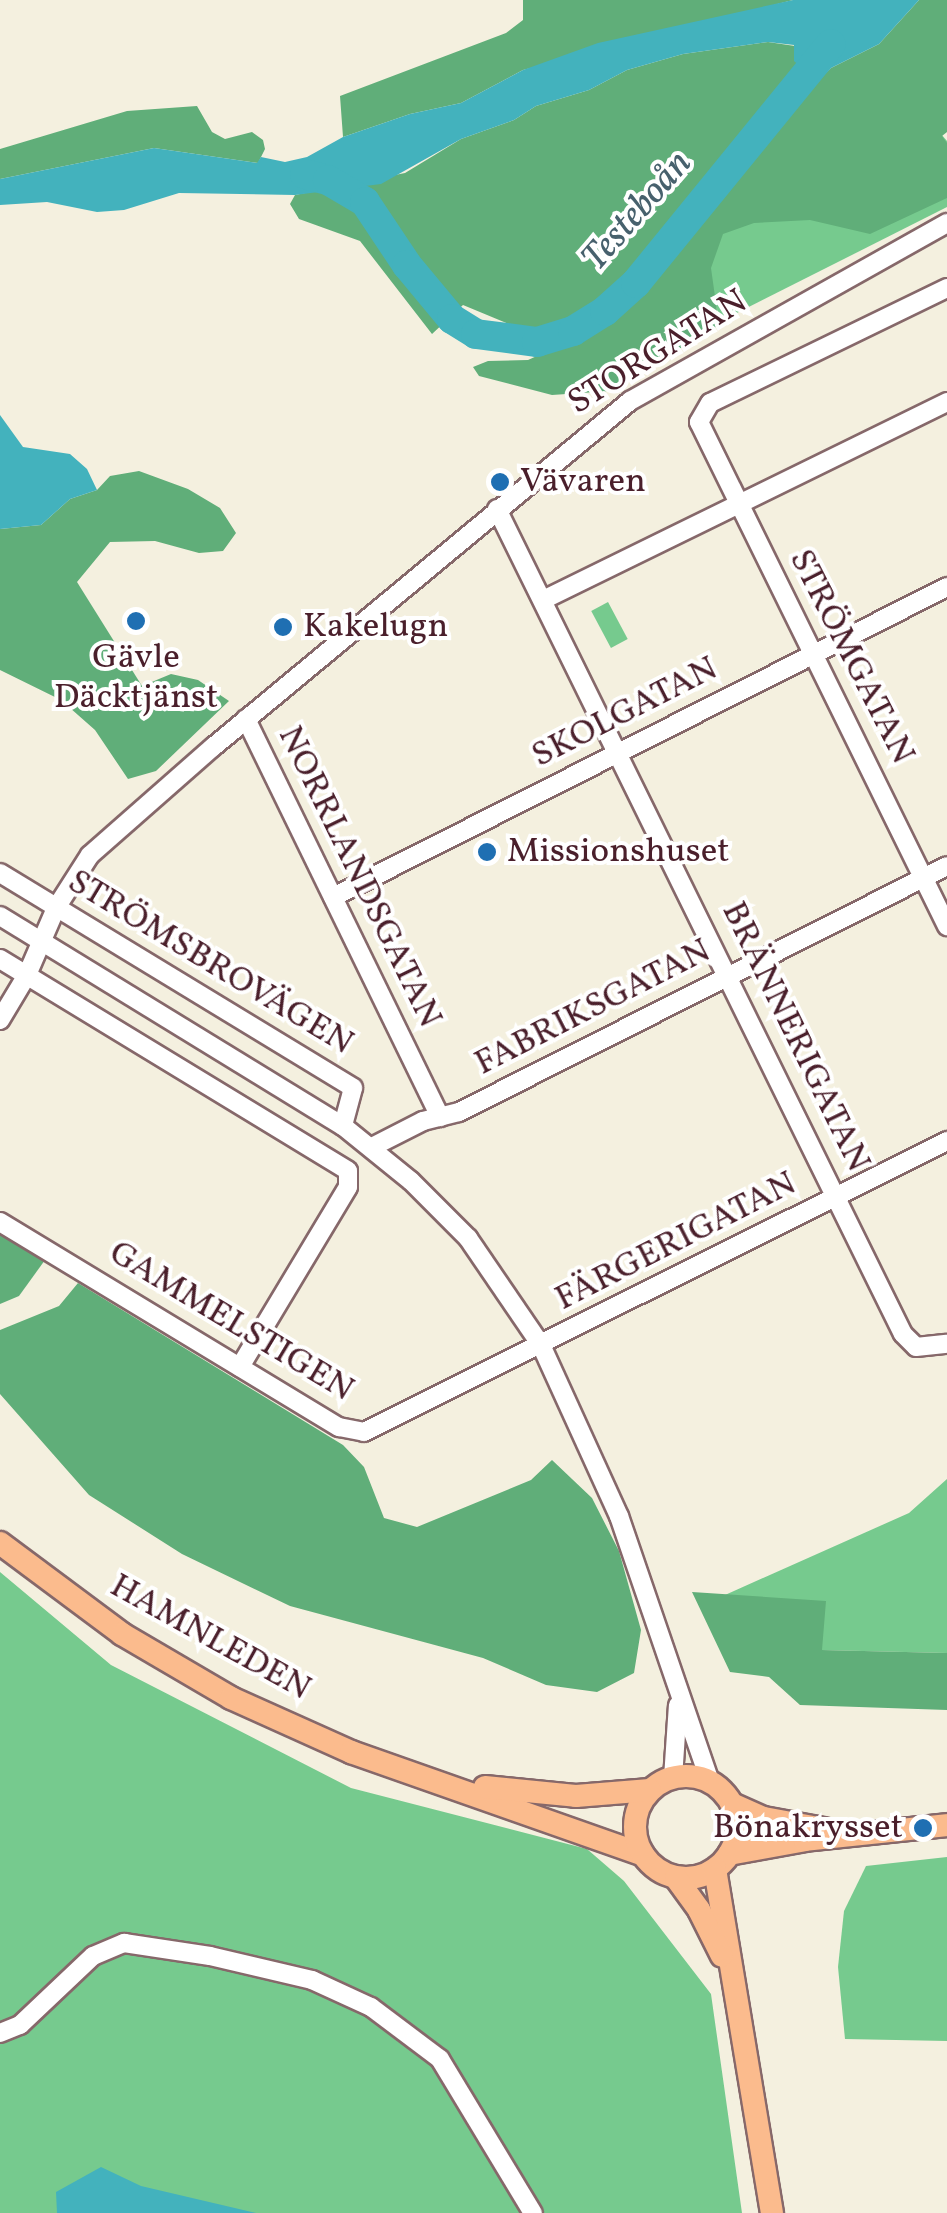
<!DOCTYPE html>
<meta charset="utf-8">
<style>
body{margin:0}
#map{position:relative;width:947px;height:2213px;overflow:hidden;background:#f4f0df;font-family:Vollkorn,serif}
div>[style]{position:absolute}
.green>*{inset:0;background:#76ca8e;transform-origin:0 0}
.forest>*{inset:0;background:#60ae79}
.water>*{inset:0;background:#43b2bd}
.river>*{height:30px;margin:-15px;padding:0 15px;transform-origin:15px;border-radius:15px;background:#43b2bd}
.roads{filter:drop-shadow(2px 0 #86686a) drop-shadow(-2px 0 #86686a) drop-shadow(0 2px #86686a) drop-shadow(0 -2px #86686a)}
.minor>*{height:18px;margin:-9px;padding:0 9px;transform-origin:9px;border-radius:9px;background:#fff}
.major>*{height:22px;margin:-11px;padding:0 11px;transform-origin:11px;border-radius:11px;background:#fbbb8d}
.major>.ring{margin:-11px;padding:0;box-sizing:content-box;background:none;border:22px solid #fbbb8d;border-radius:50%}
.dots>*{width:28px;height:28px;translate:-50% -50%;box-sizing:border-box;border:5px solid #fff;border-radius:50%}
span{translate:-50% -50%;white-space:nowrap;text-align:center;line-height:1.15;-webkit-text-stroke:8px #fff;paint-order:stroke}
.street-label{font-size:35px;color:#4a1f2b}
.poi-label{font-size:35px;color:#4a1f2b}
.left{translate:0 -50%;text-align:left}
.right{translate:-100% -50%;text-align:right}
.water-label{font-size:38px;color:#47616d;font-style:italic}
</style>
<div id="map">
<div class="green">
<i style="clip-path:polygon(936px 128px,947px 141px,947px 207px,727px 318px,719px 315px,706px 280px,718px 234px)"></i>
<i style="left:608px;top:602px;width:42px;height:19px;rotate:62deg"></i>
<i style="clip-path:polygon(947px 1479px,947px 1653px,821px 1650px,725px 1595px,909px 1513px)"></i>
<i style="clip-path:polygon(0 1572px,111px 1665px,351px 1788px,587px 1849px,624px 1881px,711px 1994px,742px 2213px,0 2213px)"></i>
<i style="clip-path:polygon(947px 1857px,947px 2041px,845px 2039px,838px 1967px,844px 1911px,866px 1866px)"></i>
</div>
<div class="forest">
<i style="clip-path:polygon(523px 0,793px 0,523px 70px,461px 103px,410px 114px,343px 137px,340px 96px,506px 33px,523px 20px)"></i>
<i style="clip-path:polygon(919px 0,947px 0,947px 132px,942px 136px,947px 143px,947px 198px,870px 234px,810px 220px,754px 223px,723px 234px,711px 268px,719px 325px,610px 391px,552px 395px,479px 376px,473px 367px,488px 361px,528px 360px,539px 355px,538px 336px,463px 305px,432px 334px,360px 241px,299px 219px,290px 204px,295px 195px,405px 173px,461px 139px,514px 120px,536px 106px,589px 90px,627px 70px,683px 54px,768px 42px,795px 46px,818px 81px,831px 68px,879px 44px)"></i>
<i style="clip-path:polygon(197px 106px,212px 132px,225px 139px,252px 132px,263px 140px,265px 149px,258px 163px,154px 148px,0 179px,0 149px,127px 111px)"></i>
<i style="clip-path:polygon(139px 471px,188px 489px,220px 508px,236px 533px,223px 551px,199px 553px,155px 541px,110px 542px,77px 582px,142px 686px,171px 674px,198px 680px,229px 701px,156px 771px,128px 779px,95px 730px,61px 700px,0 670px,0 529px,41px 525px,70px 499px,97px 490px,110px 476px)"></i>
<i style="clip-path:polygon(0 1235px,45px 1260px,19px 1296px,0 1304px)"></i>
<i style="clip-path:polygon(78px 1283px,343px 1445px,364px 1467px,384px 1518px,417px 1527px,531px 1480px,552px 1460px,592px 1498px,619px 1551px,641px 1630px,634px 1673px,597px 1692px,546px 1685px,483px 1658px,290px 1606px,182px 1554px,89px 1495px,0 1394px,0 1330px,59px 1306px)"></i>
<i style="clip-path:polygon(692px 1592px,826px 1601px,822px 1650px,947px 1653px,947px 1710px,800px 1705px,769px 1677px,730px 1672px)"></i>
</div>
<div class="water">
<i style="clip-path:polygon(793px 0,919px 0,879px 44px,831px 68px,818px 82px,794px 61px,794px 45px,768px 42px,683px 54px,627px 70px,589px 90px,536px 106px,514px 120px,461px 139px,381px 184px,295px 195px,179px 193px,124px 210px,97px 212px,47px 202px,0 205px,0 179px,154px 148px,257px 163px,261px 157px,285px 162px,307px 157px,343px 137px,410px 114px,461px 103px,523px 70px,598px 43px)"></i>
<i style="clip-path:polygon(0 415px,23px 447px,70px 454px,87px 469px,97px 490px,70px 499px,41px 525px,0 529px)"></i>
<i style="clip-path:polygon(101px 2167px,141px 2186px,256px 2213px,57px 2213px,56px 2192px)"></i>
</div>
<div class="river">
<i style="left:305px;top:174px;width:24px;rotate:15deg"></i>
<i style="left:328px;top:180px;width:43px;rotate:30.7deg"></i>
<i style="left:365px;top:202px;width:76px;rotate:56.3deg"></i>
<i style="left:407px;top:265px;width:70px;rotate:50.2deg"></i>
<i style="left:452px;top:319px;width:28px;rotate:32deg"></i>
<i style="left:476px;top:334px;width:62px;rotate:7.5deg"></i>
<i style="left:537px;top:342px;width:38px;rotate:-17deg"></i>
<i style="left:573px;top:331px;width:38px;rotate:-32deg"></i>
<i style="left:605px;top:311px;width:42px;rotate:-42.1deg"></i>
<i style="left:636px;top:283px;width:308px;rotate:-50.8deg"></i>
</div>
<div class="roads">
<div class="minor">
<i style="left:947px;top:288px;width:263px;rotate:154.1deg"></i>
<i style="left:710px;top:403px;width:22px;rotate:120deg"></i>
<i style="left:699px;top:422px;width:562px;rotate:63.8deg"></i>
<i style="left:497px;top:509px;width:919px;rotate:63.8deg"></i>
<i style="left:903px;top:1334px;width:18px;rotate:45deg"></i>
<i style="left:916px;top:1347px;width:31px;rotate:-6deg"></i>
<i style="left:543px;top:600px;width:450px;rotate:-26.1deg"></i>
<i style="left:246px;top:719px;width:443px;rotate:64deg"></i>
<i style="left:0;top:873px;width:413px;rotate:31.3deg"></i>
<i style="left:353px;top:1088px;width:39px;rotate:105deg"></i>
<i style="left:333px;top:897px;width:688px;rotate:-26.79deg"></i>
<i style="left:0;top:916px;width:402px;rotate:31.5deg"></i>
<i style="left:343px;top:1126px;width:87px;rotate:39deg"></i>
<i style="left:411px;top:1181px;width:81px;rotate:45deg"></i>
<i style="left:468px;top:1238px;width:130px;rotate:55.7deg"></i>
<i style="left:541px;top:1345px;width:188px;rotate:65.5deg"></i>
<i style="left:619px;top:1516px;width:281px;rotate:71.1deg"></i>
<i style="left:0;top:959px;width:407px;rotate:31.3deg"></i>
<i style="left:348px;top:1171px;width:16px;rotate:90deg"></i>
<i style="left:348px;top:1187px;width:210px;rotate:121deg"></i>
<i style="left:0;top:1020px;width:52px;rotate:-59deg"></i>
<i style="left:27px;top:975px;width:73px;rotate:-66.6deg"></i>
<i style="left:56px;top:908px;width:63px;rotate:-57.3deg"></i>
<i style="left:90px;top:855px;width:164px;rotate:-41.3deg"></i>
<i style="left:213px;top:747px;width:542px;rotate:-39.68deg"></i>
<i style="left:630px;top:401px;width:364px;rotate:-29.3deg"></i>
<i style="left:372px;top:1147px;width:57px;rotate:-27deg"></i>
<i style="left:423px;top:1121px;width:37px;rotate:-14deg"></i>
<i style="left:459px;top:1112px;width:546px;rotate:-26.75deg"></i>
<i style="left:0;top:1222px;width:396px;rotate:31.2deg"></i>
<i style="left:339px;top:1427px;width:25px;rotate:11deg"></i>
<i style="left:364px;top:1432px;width:652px;rotate:-26.53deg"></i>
<i style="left:673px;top:1778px;width:73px;rotate:-86.1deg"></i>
<i style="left:0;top:2033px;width:22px;rotate:-22deg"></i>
<i style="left:20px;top:2025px;width:100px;rotate:-43.4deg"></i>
<i style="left:93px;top:1956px;width:34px;rotate:-23deg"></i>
<i style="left:124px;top:1943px;width:87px;rotate:8.6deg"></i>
<i style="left:210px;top:1956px;width:105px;rotate:13.2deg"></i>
<i style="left:312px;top:1980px;width:65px;rotate:24.6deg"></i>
<i style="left:371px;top:2007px;width:86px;rotate:37deg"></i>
<i style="left:440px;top:2059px;width:180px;rotate:58.9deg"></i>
</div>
<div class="major">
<i style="left:0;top:1543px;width:152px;rotate:36.7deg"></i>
<i style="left:122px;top:1634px;width:126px;rotate:30.4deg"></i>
<i style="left:231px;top:1698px;width:132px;rotate:24.2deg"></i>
<i style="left:351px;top:1752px;width:310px;rotate:19.4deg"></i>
<i class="ring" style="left:635px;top:1776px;width:80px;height:80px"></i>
<i style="left:485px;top:1787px;width:91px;rotate:5.6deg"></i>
<i style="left:576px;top:1796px;width:74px;rotate:-4.6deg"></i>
<i style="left:732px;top:1804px;width:35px;rotate:24deg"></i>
<i style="left:764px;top:1818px;width:61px;rotate:10.4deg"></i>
<i style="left:729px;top:1854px;width:77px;rotate:-10.4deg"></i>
<i style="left:805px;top:1840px;width:143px;rotate:-6deg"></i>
<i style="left:715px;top:1869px;width:349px;rotate:80.6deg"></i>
<i style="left:676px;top:1878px;width:39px;rotate:54deg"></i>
<i style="left:699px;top:1910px;width:51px;rotate:63.4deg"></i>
</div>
</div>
<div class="dots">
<i style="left:500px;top:482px;background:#1f6fb2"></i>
<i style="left:136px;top:621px;background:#1f6fb2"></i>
<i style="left:283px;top:627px;background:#1f6fb2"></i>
<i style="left:487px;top:852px;background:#1f6fb2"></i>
<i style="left:923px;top:1828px;background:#1f6fb2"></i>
</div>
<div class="street-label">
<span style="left:658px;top:353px;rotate:-32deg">STORGATAN</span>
<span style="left:851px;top:657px;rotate:63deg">STRÖMGATAN</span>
<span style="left:625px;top:713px;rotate:-27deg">SKOLGATAN</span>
<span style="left:359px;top:877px;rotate:64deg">NORRLANDSGATAN</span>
<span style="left:210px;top:963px;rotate:31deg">STRÖMSBROVÄGEN</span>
<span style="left:593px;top:1008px;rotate:-27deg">FABRIKSGATAN</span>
<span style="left:795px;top:1037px;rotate:64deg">BRÄNNERIGATAN</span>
<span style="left:676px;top:1242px;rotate:-27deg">FÄRGERIGATAN</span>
<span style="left:231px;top:1322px;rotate:31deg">GAMMELSTIGEN</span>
<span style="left:210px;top:1638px;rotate:29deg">HAMNLEDEN</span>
</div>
<div class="poi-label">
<span class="left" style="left:520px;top:482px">Vävaren</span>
<span class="left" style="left:303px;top:627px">Kakelugn</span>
<span style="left:136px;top:678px">Gävle<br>Däcktjänst</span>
<span class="left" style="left:507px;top:852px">Missionshuset</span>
<span class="right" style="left:903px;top:1828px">Bönakrysset</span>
</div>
<div class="water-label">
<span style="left:638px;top:212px;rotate:-49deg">Testeboån</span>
</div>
</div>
